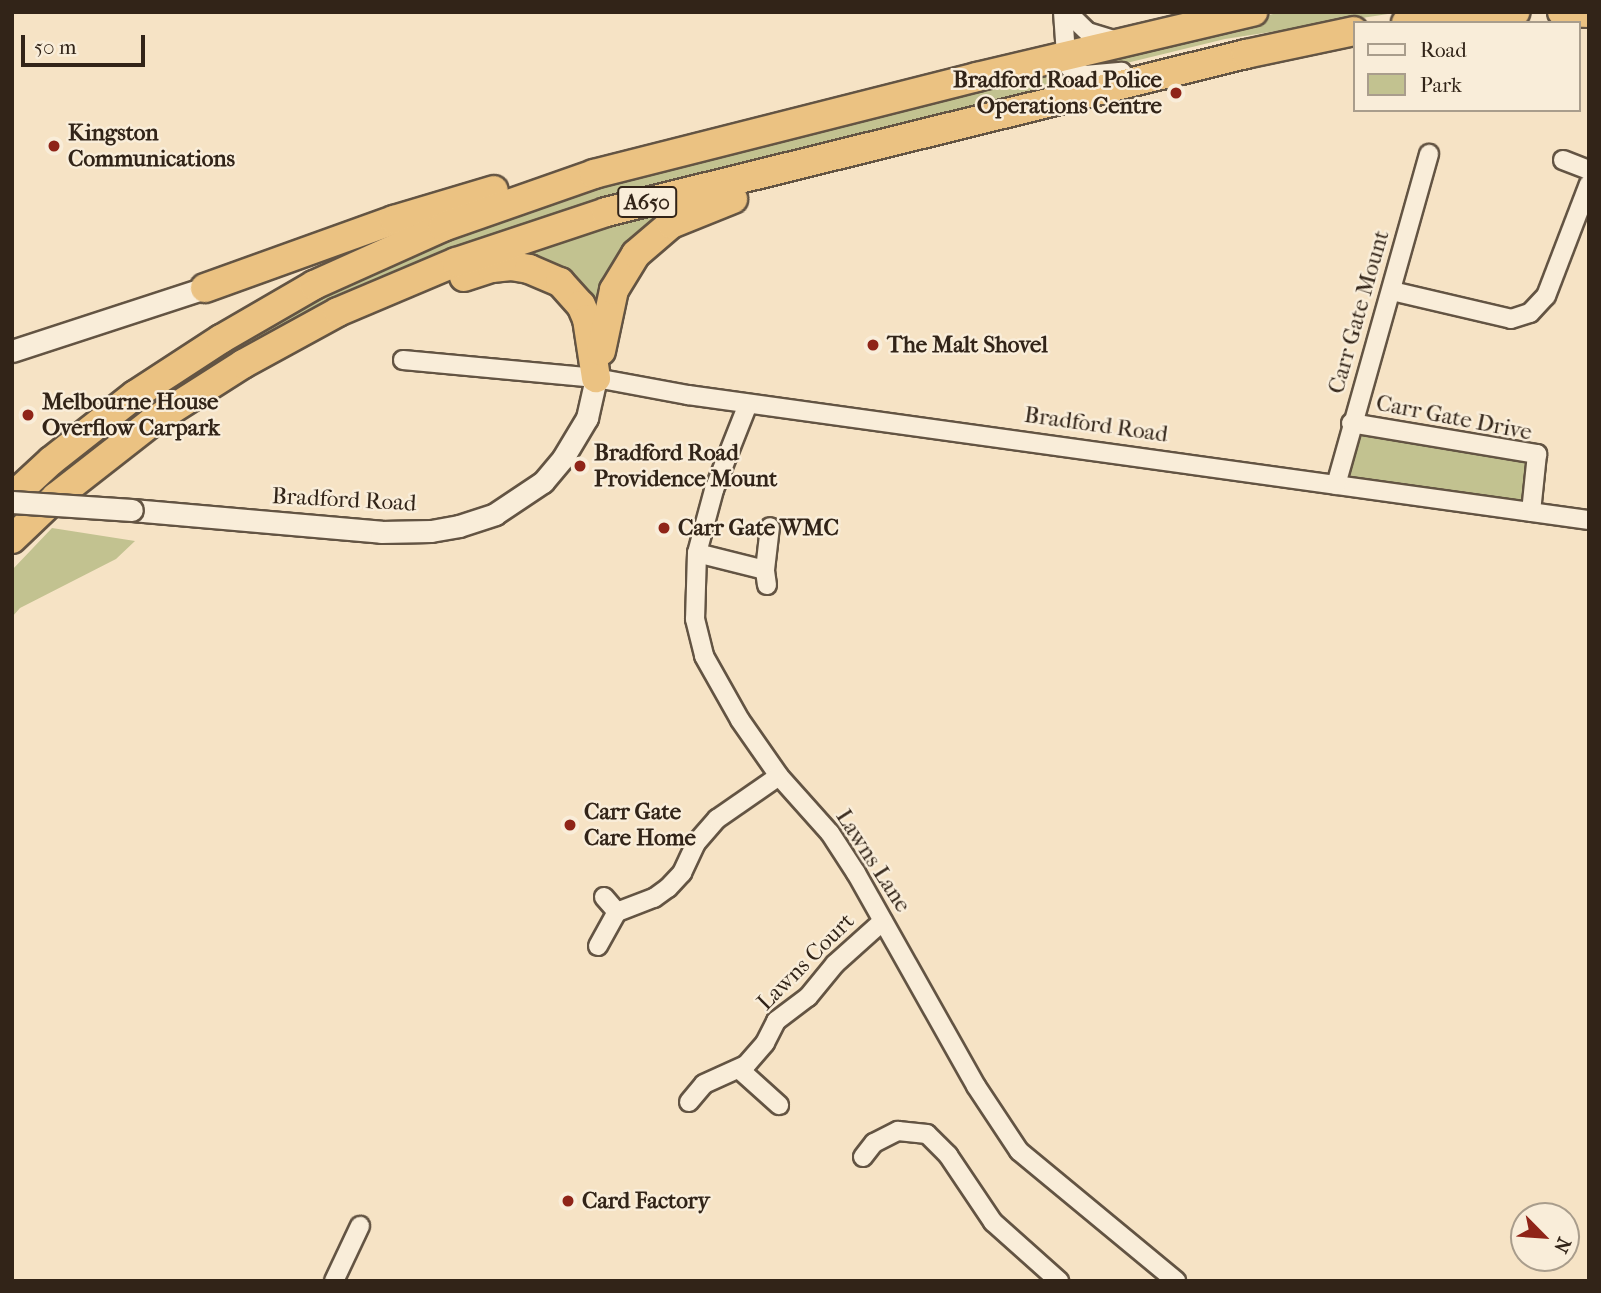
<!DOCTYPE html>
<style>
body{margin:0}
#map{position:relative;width:1601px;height:1293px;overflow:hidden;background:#f6e3c5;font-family:"IM FELL French Canon",serif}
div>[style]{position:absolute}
.green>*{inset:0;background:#c2c290;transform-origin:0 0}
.roads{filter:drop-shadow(2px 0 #635443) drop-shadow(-2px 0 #635443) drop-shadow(0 2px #635443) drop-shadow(0 -2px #635443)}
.minor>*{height:18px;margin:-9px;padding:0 9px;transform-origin:9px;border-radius:9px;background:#f9edd9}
.tertiary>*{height:21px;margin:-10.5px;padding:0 10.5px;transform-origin:10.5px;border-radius:10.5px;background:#f9edd9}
.trunk>*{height:28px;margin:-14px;padding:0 14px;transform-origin:14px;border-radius:14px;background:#ebc282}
.bridges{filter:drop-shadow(2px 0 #635443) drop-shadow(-2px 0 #635443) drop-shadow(0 2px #635443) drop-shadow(0 -2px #635443)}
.tertiary-bridge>*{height:21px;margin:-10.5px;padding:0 10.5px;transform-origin:10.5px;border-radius:10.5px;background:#f9edd9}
.dots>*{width:19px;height:19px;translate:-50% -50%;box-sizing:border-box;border:4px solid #f9edd9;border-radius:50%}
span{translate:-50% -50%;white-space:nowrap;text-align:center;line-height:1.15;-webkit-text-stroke:5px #f9edd9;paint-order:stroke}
.shield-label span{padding:2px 5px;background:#f9edd9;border:2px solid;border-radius:5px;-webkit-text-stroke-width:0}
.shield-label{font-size:21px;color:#322418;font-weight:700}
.poi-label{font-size:23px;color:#322418;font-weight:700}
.right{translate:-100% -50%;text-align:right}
.left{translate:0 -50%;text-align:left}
.street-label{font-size:23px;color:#322418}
.frame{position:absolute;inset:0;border:14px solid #322418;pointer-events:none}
.legend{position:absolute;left:1353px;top:21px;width:228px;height:91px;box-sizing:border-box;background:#f9edd9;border:2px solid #a99d8c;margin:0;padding:9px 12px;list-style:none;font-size:21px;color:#322418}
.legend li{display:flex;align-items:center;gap:14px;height:35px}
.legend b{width:35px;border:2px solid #a99d8c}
.north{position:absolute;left:1510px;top:1202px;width:70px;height:70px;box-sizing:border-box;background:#f9edd9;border:2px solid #a99d8c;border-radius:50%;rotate:115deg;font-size:19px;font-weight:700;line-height:28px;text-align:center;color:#322418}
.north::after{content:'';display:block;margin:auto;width:24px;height:32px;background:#8f2418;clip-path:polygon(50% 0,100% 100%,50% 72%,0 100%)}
.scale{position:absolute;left:21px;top:35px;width:124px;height:32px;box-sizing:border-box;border:4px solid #322418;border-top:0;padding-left:9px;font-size:21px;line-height:24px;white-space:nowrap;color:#322418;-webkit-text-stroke:5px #f9edd9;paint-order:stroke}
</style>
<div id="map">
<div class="green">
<i style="clip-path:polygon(1281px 12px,1401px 12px,1225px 39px,1102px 69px,1103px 58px)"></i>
<i style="clip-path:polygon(1061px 68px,1082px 83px,441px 257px,58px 480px,47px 477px,129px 413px,284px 311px,479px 225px,648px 171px)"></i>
<i style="clip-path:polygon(654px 213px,657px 221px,597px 303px,526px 260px,522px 250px)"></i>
<i style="left:1351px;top:423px;width:189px;height:64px;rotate:9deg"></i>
<i style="clip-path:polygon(52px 528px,135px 541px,116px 559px,20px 608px,12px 617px,12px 570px)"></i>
</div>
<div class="roads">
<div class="minor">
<i style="left:1063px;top:12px;width:43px;rotate:86deg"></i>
<i style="left:1066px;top:55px;width:14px;rotate:73deg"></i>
<i style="left:1070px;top:68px;width:17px;rotate:25deg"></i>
<i style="left:1085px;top:75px;width:37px;rotate:-5deg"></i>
<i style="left:1067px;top:12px;width:29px;rotate:44deg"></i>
<i style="left:1088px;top:32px;width:30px;rotate:17deg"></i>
<i style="left:1563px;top:160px;width:28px;rotate:21deg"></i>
<i style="left:1392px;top:291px;width:122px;rotate:13.2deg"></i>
<i style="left:1511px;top:319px;width:20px;rotate:-18deg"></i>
<i style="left:1530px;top:313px;width:23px;rotate:-47deg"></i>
<i style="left:1546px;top:296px;width:120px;rotate:-69deg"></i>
<i style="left:403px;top:360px;width:194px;rotate:5.3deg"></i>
<i style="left:596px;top:378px;width:94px;rotate:10.5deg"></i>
<i style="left:688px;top:395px;width:910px;rotate:7.9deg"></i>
<i style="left:748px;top:404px;width:92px;rotate:111.6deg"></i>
<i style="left:714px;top:490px;width:65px;rotate:105.1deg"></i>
<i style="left:697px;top:553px;width:66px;rotate:91.7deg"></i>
<i style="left:695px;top:619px;width:38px;rotate:76deg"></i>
<i style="left:704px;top:656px;width:73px;rotate:60.6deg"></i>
<i style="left:740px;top:720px;width:68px;rotate:55.1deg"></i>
<i style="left:779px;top:776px;width:76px;rotate:48.2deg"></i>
<i style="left:830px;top:833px;width:48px;rotate:57deg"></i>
<i style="left:856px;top:873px;width:244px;rotate:60.6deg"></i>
<i style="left:976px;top:1086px;width:78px;rotate:56.5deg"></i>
<i style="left:1019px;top:1151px;width:204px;rotate:39.6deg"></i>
<i style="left:1351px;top:423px;width:189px;rotate:9.5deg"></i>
<i style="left:1537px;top:454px;width:58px;rotate:95.9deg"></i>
<i style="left:1336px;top:485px;width:344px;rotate:-74.3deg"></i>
<i style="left:697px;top:553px;width:70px;rotate:14deg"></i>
<i style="left:767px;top:585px;width:15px;rotate:-98deg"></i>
<i style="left:765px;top:570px;width:43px;rotate:-83.4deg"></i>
<i style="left:604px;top:897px;width:20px;rotate:49deg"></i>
<i style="left:598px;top:946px;width:39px;rotate:-61deg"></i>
<i style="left:617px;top:912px;width:40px;rotate:-21deg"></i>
<i style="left:654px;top:898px;width:17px;rotate:-36deg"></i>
<i style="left:668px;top:888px;width:21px;rotate:-47deg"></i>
<i style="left:682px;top:873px;width:33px;rotate:-65deg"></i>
<i style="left:696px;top:843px;width:32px;rotate:-49deg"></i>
<i style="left:717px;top:819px;width:75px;rotate:-34.7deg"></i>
<i style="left:739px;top:1069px;width:54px;rotate:42deg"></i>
<i style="left:689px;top:1102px;width:23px;rotate:-50deg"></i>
<i style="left:704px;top:1084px;width:46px;rotate:-24.3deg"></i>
<i style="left:746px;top:1065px;width:29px;rotate:-49deg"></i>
<i style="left:765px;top:1043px;width:25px;rotate:-63deg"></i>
<i style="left:776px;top:1021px;width:40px;rotate:-37deg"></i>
<i style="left:808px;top:997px;width:43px;rotate:-50.7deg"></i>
<i style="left:835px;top:964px;width:64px;rotate:-41.9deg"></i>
<i style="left:863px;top:1157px;width:18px;rotate:-52deg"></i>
<i style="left:874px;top:1143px;width:27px;rotate:-27deg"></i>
<i style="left:898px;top:1131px;width:29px;rotate:6deg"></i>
<i style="left:927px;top:1134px;width:30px;rotate:45deg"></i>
<i style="left:948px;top:1155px;width:81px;rotate:56.1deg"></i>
<i style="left:993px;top:1222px;width:89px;rotate:41.8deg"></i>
<i style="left:334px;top:1281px;width:61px;rotate:-64.7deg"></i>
</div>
<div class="tertiary">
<i style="left:12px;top:351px;width:203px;rotate:-18.1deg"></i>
<i style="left:132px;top:510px;width:250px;rotate:5deg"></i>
<i style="left:381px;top:532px;width:50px;rotate:-1.1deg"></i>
<i style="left:431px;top:531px;width:28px;rotate:-10deg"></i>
<i style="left:459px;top:526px;width:38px;rotate:-18deg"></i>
<i style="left:495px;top:514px;width:58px;rotate:-33.7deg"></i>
<i style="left:543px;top:482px;width:31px;rotate:-50deg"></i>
<i style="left:563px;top:458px;width:47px;rotate:-59deg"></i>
<i style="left:587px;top:418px;width:41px;rotate:-77.3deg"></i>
</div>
<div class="trunk">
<i style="left:1562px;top:12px;width:27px;rotate:2deg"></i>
<i style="left:1406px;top:23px;width:110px;rotate:-5.8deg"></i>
<i style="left:464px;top:277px;width:29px;rotate:-18deg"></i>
<i style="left:492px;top:268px;width:19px;rotate:-6deg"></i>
<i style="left:511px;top:266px;width:18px;rotate:9deg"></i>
<i style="left:529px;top:269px;width:34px;rotate:23deg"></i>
<i style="left:560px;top:282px;width:31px;rotate:48deg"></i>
<i style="left:581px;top:305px;width:15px;rotate:67deg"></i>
<i style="left:587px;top:319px;width:60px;rotate:81.3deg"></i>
<i style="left:205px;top:288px;width:201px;rotate:-19.8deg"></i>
<i style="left:394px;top:220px;width:104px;rotate:-16.7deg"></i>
<i style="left:601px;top:351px;width:62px;rotate:-78deg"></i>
<i style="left:614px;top:290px;width:42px;rotate:-58.6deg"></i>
<i style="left:636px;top:254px;width:46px;rotate:-40.6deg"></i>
<i style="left:671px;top:224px;width:67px;rotate:-22deg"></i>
<i style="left:12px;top:497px;width:53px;rotate:-42.7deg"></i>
<i style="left:51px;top:461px;width:107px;rotate:-38.2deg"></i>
<i style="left:135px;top:395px;width:103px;rotate:-33.1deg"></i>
<i style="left:221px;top:339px;width:108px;rotate:-30.1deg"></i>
<i style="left:314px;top:285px;width:141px;rotate:-24.2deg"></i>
<i style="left:443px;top:227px;width:160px;rotate:-19.3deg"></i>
<i style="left:594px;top:174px;width:395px;rotate:-14.2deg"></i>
<i style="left:977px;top:77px;width:284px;rotate:-13.3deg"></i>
<i style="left:12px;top:539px;width:61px;rotate:-43.7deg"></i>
<i style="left:56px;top:497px;width:122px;rotate:-38deg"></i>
<i style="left:152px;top:422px;width:108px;rotate:-32.5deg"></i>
<i style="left:243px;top:364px;width:108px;rotate:-28.7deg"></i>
<i style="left:338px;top:312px;width:128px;rotate:-23deg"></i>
<i style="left:456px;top:262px;width:158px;rotate:-18.4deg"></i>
<i style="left:606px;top:212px;width:659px;rotate:-13.87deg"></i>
<i style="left:1246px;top:54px;width:110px;rotate:-12deg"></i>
</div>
</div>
<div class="bridges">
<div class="tertiary-bridge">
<i style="left:12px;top:502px;width:120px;rotate:3.8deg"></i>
</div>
</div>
<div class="dots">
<i style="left:1176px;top:93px;background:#8f2418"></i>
<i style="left:54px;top:146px;background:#8f2418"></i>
<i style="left:873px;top:345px;background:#8f2418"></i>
<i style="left:28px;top:415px;background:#8f2418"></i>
<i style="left:580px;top:466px;background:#8f2418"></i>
<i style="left:664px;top:528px;background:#8f2418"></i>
<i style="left:570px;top:825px;background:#8f2418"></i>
<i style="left:568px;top:1201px;background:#8f2418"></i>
</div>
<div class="shield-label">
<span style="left:647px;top:202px">A650</span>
</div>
<div class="poi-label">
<span class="right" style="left:1162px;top:93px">Bradford Road Police<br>Operations Centre</span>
<span class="left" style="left:68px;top:146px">Kingston<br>Communications</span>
<span class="left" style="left:887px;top:345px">The Malt Shovel</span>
<span class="left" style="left:42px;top:415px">Melbourne House<br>Overflow Carpark</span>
<span class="left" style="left:594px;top:466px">Bradford Road<br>Providence Mount</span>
<span class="left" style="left:678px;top:528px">Carr Gate WMC</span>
<span class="left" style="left:584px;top:825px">Carr Gate<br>Care Home</span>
<span class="left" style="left:582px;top:1201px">Card Factory</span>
</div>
<div class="street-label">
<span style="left:1359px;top:312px;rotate:-74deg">Carr Gate Mount</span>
<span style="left:1454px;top:418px;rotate:11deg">Carr Gate Drive</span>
<span style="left:1096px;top:425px;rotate:8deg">Bradford Road</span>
<span style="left:344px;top:500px;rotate:3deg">Bradford Road</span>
<span style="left:873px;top:861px;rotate:57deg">Lawns Lane</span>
<span style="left:806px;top:962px;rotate:-45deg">Lawns Court</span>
</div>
<div class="frame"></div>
<ul class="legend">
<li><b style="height:9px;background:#f9edd9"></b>Road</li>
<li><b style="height:19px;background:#c2c290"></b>Park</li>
</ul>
<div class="north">N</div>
<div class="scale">50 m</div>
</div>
